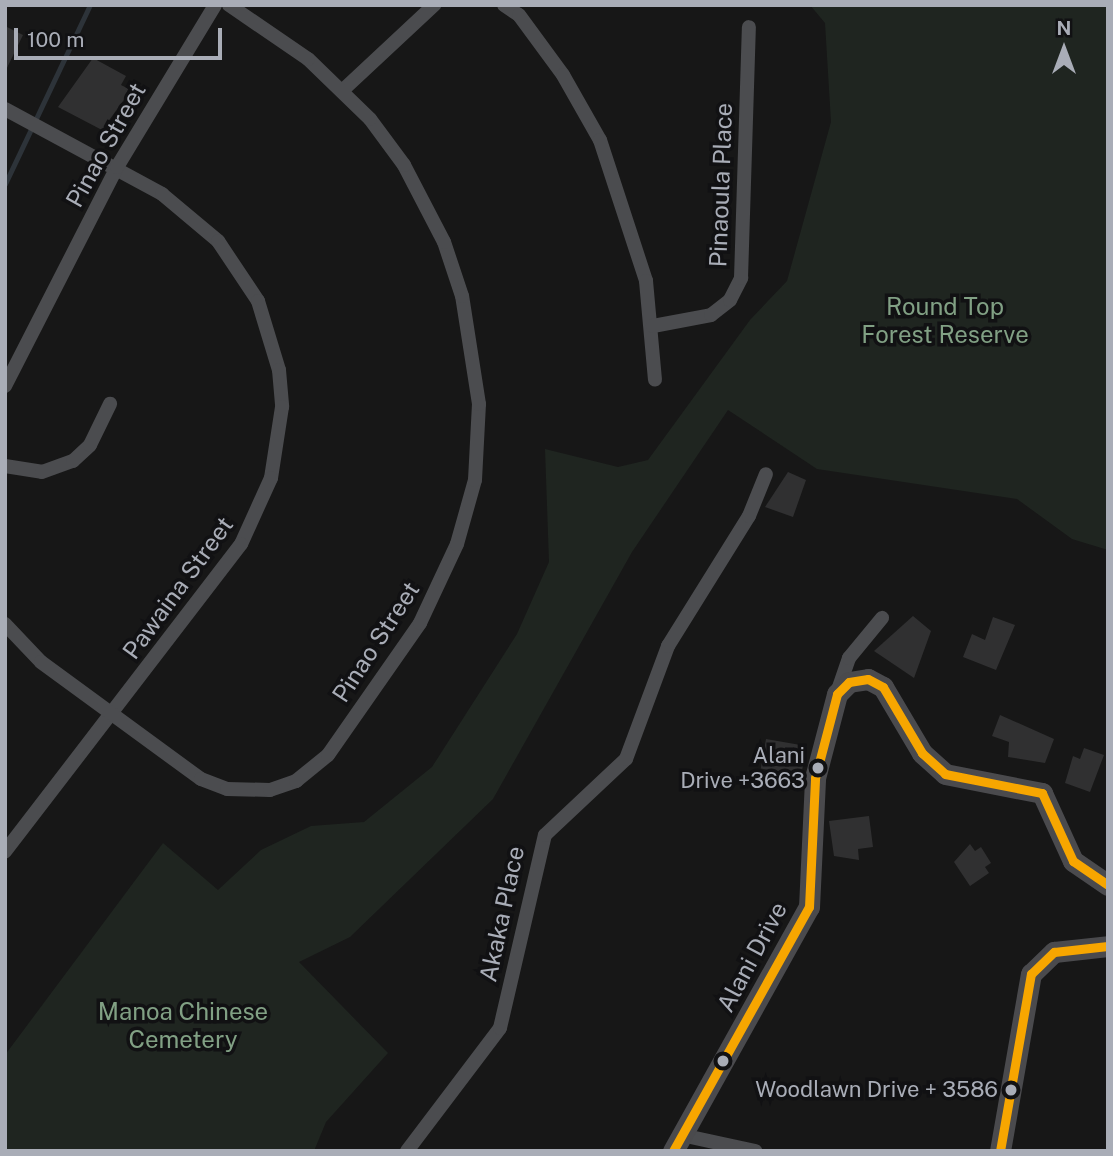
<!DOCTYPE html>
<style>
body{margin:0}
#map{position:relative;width:1113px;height:1156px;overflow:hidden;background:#171717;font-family:"Public Sans",sans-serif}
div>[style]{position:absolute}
.green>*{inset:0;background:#1f2520}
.stream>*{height:4.5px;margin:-2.25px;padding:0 2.25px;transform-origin:2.25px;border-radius:2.25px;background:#2d3339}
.building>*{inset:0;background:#303031;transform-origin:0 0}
.street>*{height:14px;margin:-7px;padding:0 7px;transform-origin:7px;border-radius:7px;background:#4b4c4f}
.secondary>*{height:21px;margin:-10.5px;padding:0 10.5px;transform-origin:10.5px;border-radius:10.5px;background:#4a4a4d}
.bus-1>*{height:9px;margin:-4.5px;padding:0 4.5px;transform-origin:4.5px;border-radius:4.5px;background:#f7a600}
.dots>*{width:19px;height:19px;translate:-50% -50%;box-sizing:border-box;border:4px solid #111113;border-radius:50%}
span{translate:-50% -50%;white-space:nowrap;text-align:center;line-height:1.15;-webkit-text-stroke:7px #111113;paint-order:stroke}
.bus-label{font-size:22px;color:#a9adb7}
.right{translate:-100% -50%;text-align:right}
.street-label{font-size:24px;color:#a9adb7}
.park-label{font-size:24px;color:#81a084}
.frame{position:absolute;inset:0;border:7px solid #a9adb7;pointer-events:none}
.north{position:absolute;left:1029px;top:14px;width:70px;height:70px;-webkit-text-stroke:5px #111113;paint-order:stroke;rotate:0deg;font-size:19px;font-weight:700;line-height:28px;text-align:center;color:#a9adb7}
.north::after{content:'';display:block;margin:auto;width:24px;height:32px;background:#a9adb7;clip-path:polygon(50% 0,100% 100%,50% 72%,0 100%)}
.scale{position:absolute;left:14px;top:28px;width:208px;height:32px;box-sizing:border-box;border:4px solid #a9adb7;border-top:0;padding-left:9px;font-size:21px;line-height:24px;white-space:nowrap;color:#a9adb7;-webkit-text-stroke:5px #111113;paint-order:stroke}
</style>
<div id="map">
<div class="green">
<i style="clip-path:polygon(810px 5px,1108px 5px,1108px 550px,1072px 539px,1017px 499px,817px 469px,728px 410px,632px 552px,493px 799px,350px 937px,299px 962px,388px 1053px,326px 1122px,314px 1151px,5px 1151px,5px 1055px,163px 843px,218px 890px,261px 850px,311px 826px,364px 822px,432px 767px,517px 634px,549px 562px,545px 449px,618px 467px,648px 460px,750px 320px,787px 281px,831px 122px,825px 23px)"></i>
</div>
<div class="stream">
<i style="left:5px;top:184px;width:198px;rotate:-64.6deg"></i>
</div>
<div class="building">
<i style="clip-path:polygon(5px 26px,23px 35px,5px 72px)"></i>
<i style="clip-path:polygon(93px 58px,126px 76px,121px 85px,131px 90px,102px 130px,58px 107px)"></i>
<i style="clip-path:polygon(788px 472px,806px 480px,793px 517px,765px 507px)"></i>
<i style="clip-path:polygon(913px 616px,931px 631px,914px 678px,874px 651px)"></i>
<i style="clip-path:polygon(993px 617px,1015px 625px,996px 670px,963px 657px,972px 634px,985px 640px)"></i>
<i style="clip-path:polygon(1000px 715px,1054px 739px,1045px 763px,1008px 757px,1009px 742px,992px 736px)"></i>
<i style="left:766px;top:739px;width:41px;height:30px;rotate:10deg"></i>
<i style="clip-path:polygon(1084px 748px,1104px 755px,1090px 792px,1065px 783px,1073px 756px,1080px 759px)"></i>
<i style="clip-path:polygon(869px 816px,873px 847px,858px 849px,859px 860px,834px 856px,829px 821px)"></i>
<i style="clip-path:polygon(970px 844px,975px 851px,981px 847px,991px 863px,985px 867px,989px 873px,970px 886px,954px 862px)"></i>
</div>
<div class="street">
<i style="left:504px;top:5px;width:18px;rotate:34deg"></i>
<i style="left:519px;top:15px;width:74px;rotate:53.7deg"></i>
<i style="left:563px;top:75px;width:75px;rotate:60.4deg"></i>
<i style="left:600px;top:140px;width:148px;rotate:71.9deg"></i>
<i style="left:646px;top:281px;width:99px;rotate:84.8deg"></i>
<i style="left:343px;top:90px;width:125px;rotate:-43deg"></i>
<i style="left:5px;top:109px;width:179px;rotate:28.4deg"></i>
<i style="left:162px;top:194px;width:73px;rotate:40deg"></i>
<i style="left:218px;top:241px;width:72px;rotate:56.3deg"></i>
<i style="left:258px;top:301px;width:72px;rotate:73.1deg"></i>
<i style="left:279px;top:370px;width:37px;rotate:85deg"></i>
<i style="left:282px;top:407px;width:72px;rotate:98.8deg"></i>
<i style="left:271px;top:478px;width:72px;rotate:114.4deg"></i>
<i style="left:241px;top:544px;width:388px;rotate:127.5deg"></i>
<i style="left:653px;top:326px;width:59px;rotate:-10.7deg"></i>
<i style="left:711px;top:315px;width:24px;rotate:-38deg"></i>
<i style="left:730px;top:300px;width:25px;rotate:-63deg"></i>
<i style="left:741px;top:278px;width:251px;rotate:-88.2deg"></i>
<i style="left:5px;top:386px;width:246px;rotate:-62.9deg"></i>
<i style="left:117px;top:167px;width:189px;rotate:-58.8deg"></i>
<i style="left:5px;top:466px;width:37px;rotate:9deg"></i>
<i style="left:42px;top:472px;width:33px;rotate:-20deg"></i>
<i style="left:73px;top:461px;width:23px;rotate:-43deg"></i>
<i style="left:90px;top:445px;width:46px;rotate:-64deg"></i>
<i style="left:5px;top:624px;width:52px;rotate:46.5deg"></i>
<i style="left:41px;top:662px;width:198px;rotate:36.2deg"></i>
<i style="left:201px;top:779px;width:28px;rotate:21deg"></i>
<i style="left:227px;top:789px;width:43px;rotate:1.3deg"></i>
<i style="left:270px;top:790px;width:28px;rotate:-19deg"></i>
<i style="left:296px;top:781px;width:41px;rotate:-39.1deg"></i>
<i style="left:328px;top:755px;width:161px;rotate:-55.1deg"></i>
<i style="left:420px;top:623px;width:87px;rotate:-64.9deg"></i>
<i style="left:457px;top:544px;width:66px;rotate:-74.3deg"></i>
<i style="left:475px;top:480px;width:76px;rotate:-87deg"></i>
<i style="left:479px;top:404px;width:109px;rotate:-98.9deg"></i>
<i style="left:462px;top:296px;width:57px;rotate:-108.4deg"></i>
<i style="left:444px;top:242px;width:87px;rotate:-117.5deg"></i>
<i style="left:404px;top:165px;width:57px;rotate:-126.5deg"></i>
<i style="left:370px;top:119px;width:86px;rotate:-135.9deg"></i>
<i style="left:308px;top:59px;width:96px;rotate:-145.6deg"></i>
<i style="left:838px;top:690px;width:34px;rotate:-71deg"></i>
<i style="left:849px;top:658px;width:52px;rotate:-50.5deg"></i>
<i style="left:686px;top:1136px;width:71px;rotate:12.3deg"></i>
<i style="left:407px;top:1151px;width:154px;rotate:-52.9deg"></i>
<i style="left:500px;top:1028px;width:198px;rotate:-76.9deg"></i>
<i style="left:545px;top:835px;width:111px;rotate:-43.2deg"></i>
<i style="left:626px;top:759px;width:121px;rotate:-69.6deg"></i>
<i style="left:668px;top:646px;width:153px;rotate:-58.1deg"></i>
<i style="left:749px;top:516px;width:45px;rotate:-68deg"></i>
</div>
<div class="secondary">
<i style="left:673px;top:1151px;width:279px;rotate:-60.9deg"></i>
<i style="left:809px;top:907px;width:129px;rotate:-87.3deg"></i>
<i style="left:815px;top:778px;width:87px;rotate:-75.3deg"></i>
<i style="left:837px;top:694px;width:17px;rotate:-45deg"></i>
<i style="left:849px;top:682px;width:19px;rotate:-9deg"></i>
<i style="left:868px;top:679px;width:17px;rotate:28deg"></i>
<i style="left:883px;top:687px;width:77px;rotate:59.4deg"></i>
<i style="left:922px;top:753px;width:31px;rotate:42deg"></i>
<i style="left:945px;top:774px;width:99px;rotate:11.1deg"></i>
<i style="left:1042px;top:793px;width:75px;rotate:65.5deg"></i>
<i style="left:1073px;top:861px;width:42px;rotate:34.4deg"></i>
<i style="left:1000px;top:1151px;width:180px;rotate:-80.1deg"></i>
<i style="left:1031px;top:974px;width:32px;rotate:-44deg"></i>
<i style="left:1054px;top:952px;width:54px;rotate:-6.3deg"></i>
</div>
<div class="bus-1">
<i style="left:673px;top:1151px;width:279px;rotate:-60.9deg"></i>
<i style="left:809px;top:907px;width:129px;rotate:-87.3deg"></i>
<i style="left:815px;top:778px;width:87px;rotate:-75.3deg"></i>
<i style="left:837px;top:694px;width:17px;rotate:-45deg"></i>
<i style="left:849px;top:682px;width:19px;rotate:-9deg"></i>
<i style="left:868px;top:679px;width:17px;rotate:28deg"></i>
<i style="left:883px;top:687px;width:77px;rotate:59.4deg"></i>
<i style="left:922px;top:753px;width:31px;rotate:42deg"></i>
<i style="left:945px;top:774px;width:99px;rotate:11.1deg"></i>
<i style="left:1042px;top:793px;width:75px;rotate:65.5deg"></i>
<i style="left:1073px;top:861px;width:42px;rotate:34.4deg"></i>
<i style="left:1000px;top:1151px;width:180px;rotate:-80.1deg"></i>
<i style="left:1031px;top:974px;width:32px;rotate:-44deg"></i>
<i style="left:1054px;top:952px;width:54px;rotate:-6.3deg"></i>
</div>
<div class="dots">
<i style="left:818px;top:768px;background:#a9adb7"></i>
<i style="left:723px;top:1061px;background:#a9adb7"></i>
<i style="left:1011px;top:1090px;background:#a9adb7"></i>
</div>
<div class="bus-label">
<span class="right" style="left:805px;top:768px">Alani<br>Drive +3663</span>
<span class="right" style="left:998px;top:1090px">Woodlawn Drive + 3586</span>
</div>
<div class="street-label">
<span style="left:106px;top:145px;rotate:-61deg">Pinao Street</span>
<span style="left:721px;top:185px;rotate:-88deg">Pinaoula Place</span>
<span style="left:178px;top:588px;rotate:-54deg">Pawaina Street</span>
<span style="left:376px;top:642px;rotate:-57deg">Pinao Street</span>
<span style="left:502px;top:914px;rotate:-78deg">Akaka Place</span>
<span style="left:752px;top:957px;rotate:-62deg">Alani Drive</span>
</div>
<div class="park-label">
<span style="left:945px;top:321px">Round Top<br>Forest Reserve</span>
<span style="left:183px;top:1026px">Manoa Chinese<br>Cemetery</span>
</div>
<div class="frame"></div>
<div class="north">N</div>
<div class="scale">100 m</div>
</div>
